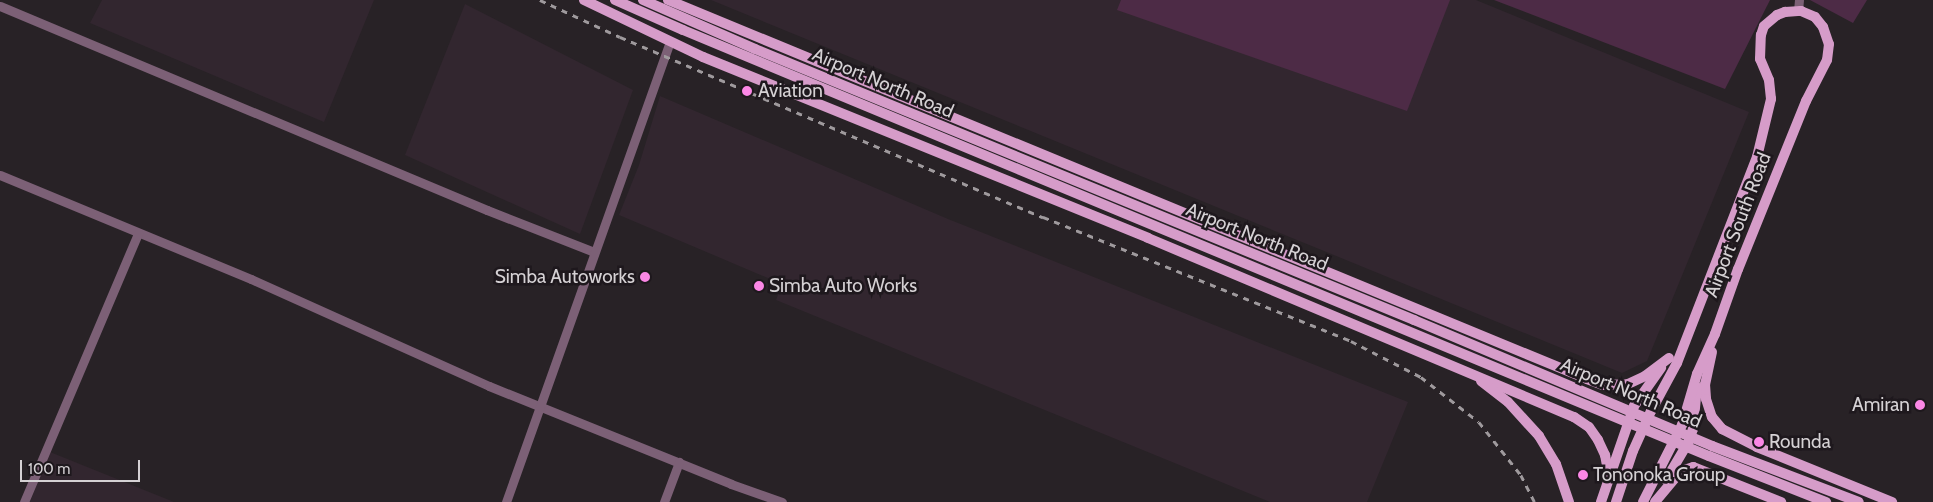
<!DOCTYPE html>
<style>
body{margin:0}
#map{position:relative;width:1933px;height:502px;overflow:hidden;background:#282226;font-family:Cabin,sans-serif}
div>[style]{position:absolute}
.built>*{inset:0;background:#32262f}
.green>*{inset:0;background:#4d2b46}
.minor>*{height:9px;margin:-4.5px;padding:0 4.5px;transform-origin:4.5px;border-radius:4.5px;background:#7c6076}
.major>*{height:10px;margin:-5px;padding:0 5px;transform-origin:5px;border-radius:5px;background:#d69cc9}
.rail>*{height:2.5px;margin-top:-1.25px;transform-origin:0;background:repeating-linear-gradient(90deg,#9f9a9d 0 6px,transparent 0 12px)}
.dots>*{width:14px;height:14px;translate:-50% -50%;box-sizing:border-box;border:2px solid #1e181d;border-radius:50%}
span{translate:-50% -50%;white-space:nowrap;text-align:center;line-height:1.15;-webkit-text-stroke:5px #1e181d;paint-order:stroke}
.street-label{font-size:19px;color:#d5d1d4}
.poi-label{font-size:19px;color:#d5d1d4}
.left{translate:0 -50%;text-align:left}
.right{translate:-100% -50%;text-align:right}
.scale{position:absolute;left:20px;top:460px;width:120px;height:22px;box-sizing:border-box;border:2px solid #d5d1d4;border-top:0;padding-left:6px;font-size:15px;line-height:18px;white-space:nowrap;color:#d5d1d4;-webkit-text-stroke:4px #1e181d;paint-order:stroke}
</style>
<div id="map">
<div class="built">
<i style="clip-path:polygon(102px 0,374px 0,324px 122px,90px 23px)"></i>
<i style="clip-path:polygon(711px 0,1476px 0,1749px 112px,1647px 361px,1622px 373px)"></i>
<i style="clip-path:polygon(465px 4px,633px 90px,580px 234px,405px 155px)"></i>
<i style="clip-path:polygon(660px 96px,948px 219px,1408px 402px,1367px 502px,1270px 502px,776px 300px,782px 284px,619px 215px,639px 165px)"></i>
<i style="clip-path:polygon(50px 452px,174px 502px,30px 502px)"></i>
</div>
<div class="green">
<i style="clip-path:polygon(1121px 0,1450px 0,1407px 111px,1117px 10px)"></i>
<i style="clip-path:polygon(1494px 0,1770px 0,1725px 89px)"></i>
<i style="clip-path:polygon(1810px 0,1867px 0,1853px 23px)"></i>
</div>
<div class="minor">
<i style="left:0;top:6px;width:528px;rotate:22.73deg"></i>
<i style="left:487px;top:210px;width:115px;rotate:21.4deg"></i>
<i style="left:1798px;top:11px;width:11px;rotate:-85deg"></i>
<i style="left:0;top:175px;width:272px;rotate:22.5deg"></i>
<i style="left:251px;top:279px;width:261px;rotate:24.2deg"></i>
<i style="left:489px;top:386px;width:261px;rotate:22deg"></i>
<i style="left:731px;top:484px;width:54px;rotate:19.4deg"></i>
<i style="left:24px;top:502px;width:292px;rotate:-67deg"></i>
<i style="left:506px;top:502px;width:488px;rotate:-70.4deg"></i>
<i style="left:664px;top:502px;width:43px;rotate:-69.4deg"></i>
</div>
<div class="major">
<i style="left:584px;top:0;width:132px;rotate:25.6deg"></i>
<i style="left:703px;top:57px;width:480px;rotate:22.1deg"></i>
<i style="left:1148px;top:238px;width:462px;rotate:22.8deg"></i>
<i style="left:1574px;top:417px;width:18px;rotate:34deg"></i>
<i style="left:1589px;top:427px;width:16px;rotate:55deg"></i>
<i style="left:1598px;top:440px;width:17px;rotate:65deg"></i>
<i style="left:1605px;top:455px;width:21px;rotate:79deg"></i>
<i style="left:615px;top:0;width:74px;rotate:23.8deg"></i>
<i style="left:683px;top:30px;width:1111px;rotate:22.55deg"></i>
<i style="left:1709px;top:456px;width:126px;rotate:21.5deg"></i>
<i style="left:643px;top:0;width:122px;rotate:23.6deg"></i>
<i style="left:755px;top:49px;width:713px;rotate:22.35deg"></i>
<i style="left:1414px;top:320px;width:324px;rotate:22.9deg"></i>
<i style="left:1712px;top:446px;width:157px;rotate:20.9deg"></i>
<i style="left:668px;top:0;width:994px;rotate:22.41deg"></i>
<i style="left:1587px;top:379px;width:17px;rotate:21deg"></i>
<i style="left:1603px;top:385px;width:25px;rotate:-2deg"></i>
<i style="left:1628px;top:384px;width:19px;rotate:-25deg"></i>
<i style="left:1645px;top:376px;width:30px;rotate:-37deg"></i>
<i style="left:1712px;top:352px;width:33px;rotate:102deg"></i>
<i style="left:1705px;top:384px;width:15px;rotate:86deg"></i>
<i style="left:1706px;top:399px;width:19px;rotate:72deg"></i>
<i style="left:1712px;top:417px;width:16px;rotate:50deg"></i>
<i style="left:1722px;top:429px;width:39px;rotate:27deg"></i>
<i style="left:1757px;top:447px;width:146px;rotate:22.2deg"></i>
<i style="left:1481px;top:381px;width:34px;rotate:38deg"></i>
<i style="left:1508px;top:402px;width:46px;rotate:47.6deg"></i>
<i style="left:1539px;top:436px;width:33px;rotate:59deg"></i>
<i style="left:1556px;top:464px;width:40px;rotate:71.1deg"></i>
<i style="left:1666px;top:480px;width:45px;rotate:-59.5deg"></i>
<i style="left:1689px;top:441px;width:13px;rotate:-72deg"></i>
<i style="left:1693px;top:429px;width:42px;rotate:-84.6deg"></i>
<i style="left:1601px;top:502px;width:102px;rotate:-71deg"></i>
<i style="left:1634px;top:406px;width:47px;rotate:-54.6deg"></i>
<i style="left:1616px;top:502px;width:54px;rotate:-71.6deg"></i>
<i style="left:1633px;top:451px;width:44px;rotate:-65.8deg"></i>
<i style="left:1651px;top:411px;width:55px;rotate:-61.6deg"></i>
<i style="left:1677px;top:363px;width:221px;rotate:-68.8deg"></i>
<i style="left:1757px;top:157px;width:60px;rotate:-76.4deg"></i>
<i style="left:1771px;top:99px;width:19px;rotate:-96deg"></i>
<i style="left:1769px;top:80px;width:23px;rotate:-113deg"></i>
<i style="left:1760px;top:59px;width:24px;rotate:-88deg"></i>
<i style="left:1761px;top:35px;width:9px;rotate:-72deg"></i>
<i style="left:1764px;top:26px;width:17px;rotate:-40deg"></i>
<i style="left:1777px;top:15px;width:9px;rotate:-21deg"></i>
<i style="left:1785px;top:12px;width:16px;rotate:-4deg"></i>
<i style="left:1801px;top:11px;width:15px;rotate:23deg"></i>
<i style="left:1815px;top:17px;width:13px;rotate:51deg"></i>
<i style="left:1823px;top:27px;width:18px;rotate:71deg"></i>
<i style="left:1829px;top:44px;width:16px;rotate:97deg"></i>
<i style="left:1827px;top:60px;width:46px;rotate:117.1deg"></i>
<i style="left:1806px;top:101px;width:181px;rotate:112deg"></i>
<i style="left:1738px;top:269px;width:69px;rotate:109.5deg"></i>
<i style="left:1715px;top:334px;width:44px;rotate:114.2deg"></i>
<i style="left:1697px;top:374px;width:53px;rotate:106.4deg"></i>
<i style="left:1682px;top:425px;width:86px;rotate:116.9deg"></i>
<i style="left:1655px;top:502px;width:40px;rotate:-50deg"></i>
<i style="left:1681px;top:471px;width:13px;rotate:-18deg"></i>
<i style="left:1693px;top:467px;width:95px;rotate:21.7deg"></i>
</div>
<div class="rail">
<i style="left:540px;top:0;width:88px;rotate:24.8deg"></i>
<i style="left:620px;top:37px;width:460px;rotate:23.1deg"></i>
<i style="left:1043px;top:217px;width:332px;rotate:21.9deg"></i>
<i style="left:1351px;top:341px;width:79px;rotate:27.2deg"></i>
<i style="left:1421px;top:377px;width:73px;rotate:37.8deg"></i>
<i style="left:1479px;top:422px;width:68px;rotate:51.6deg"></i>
<i style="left:1521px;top:475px;width:30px;rotate:63deg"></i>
</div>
<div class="dots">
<i style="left:747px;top:91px;background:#fb87e5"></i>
<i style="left:645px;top:277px;background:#fb87e5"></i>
<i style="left:759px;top:286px;background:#fb87e5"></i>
<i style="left:1920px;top:405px;background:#fb87e5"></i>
<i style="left:1759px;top:442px;background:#fb87e5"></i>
<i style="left:1583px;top:475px;background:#fb87e5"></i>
</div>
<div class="street-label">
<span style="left:883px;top:83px;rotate:23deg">Airport North Road</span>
<span style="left:1738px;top:225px;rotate:-69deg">Airport South Road</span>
<span style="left:1257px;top:237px;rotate:22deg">Airport North Road</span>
<span style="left:1631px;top:393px;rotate:23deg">Airport North Road</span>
</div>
<div class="poi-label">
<span class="left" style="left:758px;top:91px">Aviation</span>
<span class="right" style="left:635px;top:277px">Simba Autoworks</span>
<span class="left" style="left:769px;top:286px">Simba Auto Works</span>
<span class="right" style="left:1910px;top:405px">Amiran</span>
<span class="left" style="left:1769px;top:442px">Rounda</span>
<span class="left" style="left:1593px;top:475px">Tononoka Group</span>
</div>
<div class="scale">100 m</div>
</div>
